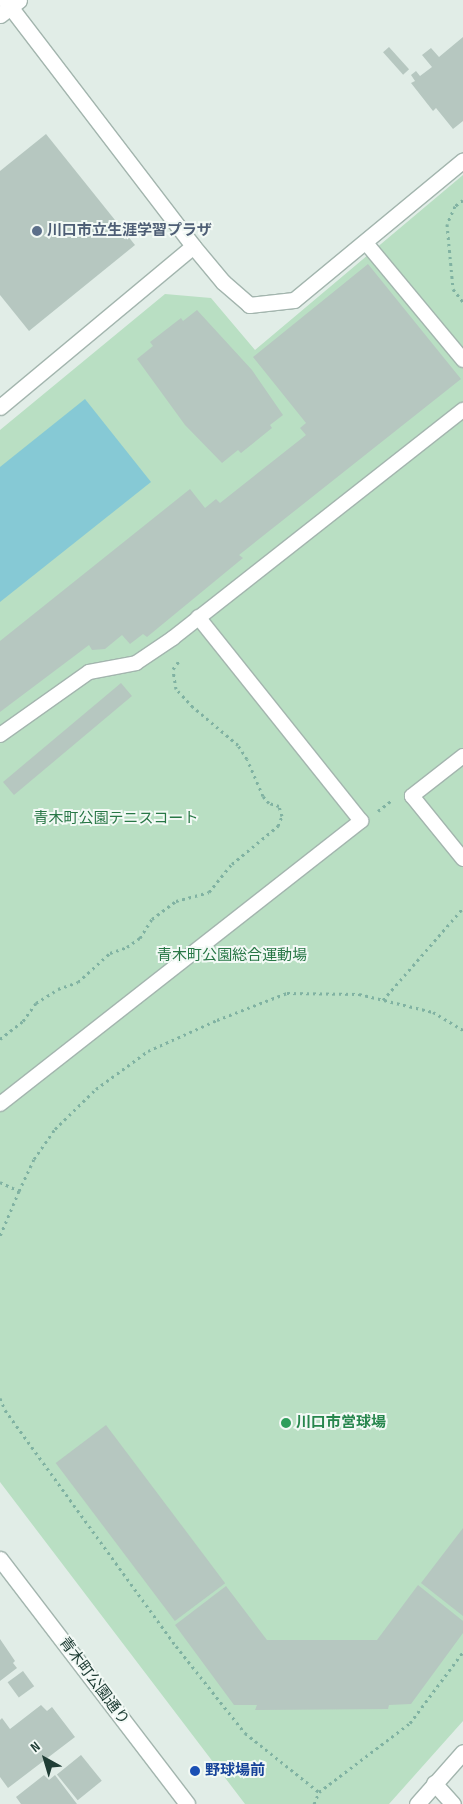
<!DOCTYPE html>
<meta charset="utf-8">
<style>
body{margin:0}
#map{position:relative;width:463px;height:1804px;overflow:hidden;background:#e1ede7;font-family:"Sofia Sans Condensed","Noto Sans JP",sans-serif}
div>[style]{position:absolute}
.green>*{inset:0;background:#b9dfc3}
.water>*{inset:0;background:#86c9d5}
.building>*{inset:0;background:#b6c7c0;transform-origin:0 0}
.path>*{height:3px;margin-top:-1.5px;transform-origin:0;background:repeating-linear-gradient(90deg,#80b2a2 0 2.5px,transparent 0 6.5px)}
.roads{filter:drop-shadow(1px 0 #a3b5ae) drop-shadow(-1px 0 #a3b5ae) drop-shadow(0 1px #a3b5ae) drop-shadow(0 -1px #a3b5ae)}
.lane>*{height:14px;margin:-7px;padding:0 7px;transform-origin:7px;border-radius:7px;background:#fff}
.street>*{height:15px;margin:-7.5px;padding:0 7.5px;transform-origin:7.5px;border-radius:7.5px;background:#fff}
.secondary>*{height:15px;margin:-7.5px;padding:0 7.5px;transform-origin:7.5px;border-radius:7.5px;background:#fff}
.dots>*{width:14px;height:14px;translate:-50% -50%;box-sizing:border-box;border:2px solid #f2f9f5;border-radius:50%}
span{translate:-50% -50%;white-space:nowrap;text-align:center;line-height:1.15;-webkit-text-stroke:4px #f2f9f5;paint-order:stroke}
.service-label{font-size:15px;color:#4e5e75;font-weight:700}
.left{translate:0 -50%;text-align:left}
.park-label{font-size:15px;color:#287746}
.leisure-label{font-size:15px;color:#27864d;font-weight:700}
.street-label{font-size:15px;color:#203e36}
.transit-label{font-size:15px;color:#164399;font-weight:700}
.north{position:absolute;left:20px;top:1734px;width:50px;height:50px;-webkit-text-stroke:4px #f2f9f5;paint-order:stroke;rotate:321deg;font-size:14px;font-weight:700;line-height:20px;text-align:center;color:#203e36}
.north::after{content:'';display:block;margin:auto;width:18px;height:22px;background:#203e36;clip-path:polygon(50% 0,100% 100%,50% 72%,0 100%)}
</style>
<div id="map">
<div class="green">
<i style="clip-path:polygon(463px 175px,463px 1721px,389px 1804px,245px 1804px,0 1482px,0 430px,165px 294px,211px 298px,255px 350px)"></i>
</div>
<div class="water">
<i style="clip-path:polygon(85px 399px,151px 482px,0 602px,0 467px)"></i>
</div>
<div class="building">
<i style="clip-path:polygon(463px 37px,463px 121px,453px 129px,436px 108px,433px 111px,411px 83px,415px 81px,411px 75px,416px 71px,420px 76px,432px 67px,422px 55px,431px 48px,439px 57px)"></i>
<i style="left:389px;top:47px;width:30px;height:8px;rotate:48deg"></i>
<i style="clip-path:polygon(46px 134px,135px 245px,29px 331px,0 295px,0 171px)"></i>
<i style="clip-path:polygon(368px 264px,461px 379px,239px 555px,243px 558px,147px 637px,143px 634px,130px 644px,122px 635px,105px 649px,92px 650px,89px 645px,0 712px,0 641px,190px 489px,205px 508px,216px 499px,220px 503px,306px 435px,300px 428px,306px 423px,253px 357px)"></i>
<i style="clip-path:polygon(197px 310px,252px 370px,283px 415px,270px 425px,272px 428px,241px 453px,238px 450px,222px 463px,185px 425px,137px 359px,153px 346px,150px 342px,181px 318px,183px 321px)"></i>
<i style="left:121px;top:683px;width:17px;height:154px;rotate:50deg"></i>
<i style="left:106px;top:1425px;width:198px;height:63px;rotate:53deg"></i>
<i style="clip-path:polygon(463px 1528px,463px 1616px,421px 1583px)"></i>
<i style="clip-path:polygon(418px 1585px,463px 1621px,463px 1633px,411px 1704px,389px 1705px,388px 1709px,255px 1710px,257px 1705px,234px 1705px,175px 1625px,226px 1586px,267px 1640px,377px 1640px)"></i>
<i style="clip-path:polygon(0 1639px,15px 1661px,13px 1663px,17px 1668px,0 1681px)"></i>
<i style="left:23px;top:1671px;width:19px;height:19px;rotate:54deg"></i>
<i style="clip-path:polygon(41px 1705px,47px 1711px,52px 1707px,75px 1737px,8px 1788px,0 1777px,0 1720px,2px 1718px,10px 1729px)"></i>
<i style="left:81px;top:1755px;width:33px;height:31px;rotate:51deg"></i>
<i style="clip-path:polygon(44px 1775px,49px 1780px,55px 1775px,77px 1804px,21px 1804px,16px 1797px)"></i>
</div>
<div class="path">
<i style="left:463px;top:200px;width:10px;rotate:143deg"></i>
<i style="left:455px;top:206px;width:20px;rotate:114deg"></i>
<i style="left:447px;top:224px;width:65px;rotate:84.7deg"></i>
<i style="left:453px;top:289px;width:16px;rotate:52deg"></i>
<i style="left:378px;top:811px;width:16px;rotate:-38deg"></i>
<i style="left:383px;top:1000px;width:122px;rotate:-49deg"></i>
<i style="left:0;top:1039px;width:29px;rotate:-38deg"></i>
<i style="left:23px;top:1021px;width:22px;rotate:-54deg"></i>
<i style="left:36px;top:1003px;width:26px;rotate:-32deg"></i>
<i style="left:58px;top:989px;width:21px;rotate:-19deg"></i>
<i style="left:78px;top:982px;width:43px;rotate:-42.2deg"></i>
<i style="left:110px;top:953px;width:18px;rotate:-19deg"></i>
<i style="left:127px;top:947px;width:16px;rotate:-35deg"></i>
<i style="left:140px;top:938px;width:22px;rotate:-58deg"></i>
<i style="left:152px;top:919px;width:30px;rotate:-37deg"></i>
<i style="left:176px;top:901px;width:34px;rotate:-15deg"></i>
<i style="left:209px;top:892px;width:36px;rotate:-51deg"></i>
<i style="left:232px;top:864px;width:60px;rotate:-39.6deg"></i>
<i style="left:278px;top:826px;width:11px;rotate:-68deg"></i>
<i style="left:282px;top:816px;width:10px;rotate:-107deg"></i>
<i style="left:279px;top:806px;width:10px;rotate:-163deg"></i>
<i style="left:269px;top:803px;width:9px;rotate:-131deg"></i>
<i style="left:263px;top:796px;width:40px;rotate:-113.4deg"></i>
<i style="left:247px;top:759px;width:17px;rotate:-123deg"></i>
<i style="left:238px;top:745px;width:59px;rotate:-139.8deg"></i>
<i style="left:193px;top:707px;width:25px;rotate:-133deg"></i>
<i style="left:176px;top:689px;width:20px;rotate:-99deg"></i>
<i style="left:173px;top:669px;width:10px;rotate:-53deg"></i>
<i style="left:0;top:1182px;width:21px;rotate:25deg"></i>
<i style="left:19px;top:1191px;width:49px;rotate:112.9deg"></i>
<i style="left:19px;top:1191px;width:35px;rotate:-65deg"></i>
<i style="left:34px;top:1159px;width:37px;rotate:-55deg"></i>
<i style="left:55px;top:1129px;width:57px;rotate:-44.3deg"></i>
<i style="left:96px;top:1089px;width:64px;rotate:-36.2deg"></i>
<i style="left:148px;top:1051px;width:76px;rotate:-24.2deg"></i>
<i style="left:217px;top:1020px;width:75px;rotate:-21.1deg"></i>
<i style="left:287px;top:993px;width:72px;rotate:0.8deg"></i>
<i style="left:359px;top:994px;width:76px;rotate:13.7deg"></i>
<i style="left:433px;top:1012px;width:35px;rotate:31deg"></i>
<i style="left:0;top:1398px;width:13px;rotate:67deg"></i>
<i style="left:5px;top:1410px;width:291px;rotate:54.1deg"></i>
<i style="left:176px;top:1646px;width:111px;rotate:51.6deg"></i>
<i style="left:245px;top:1733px;width:95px;rotate:38.6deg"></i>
<i style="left:314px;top:1804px;width:13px;rotate:-67deg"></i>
<i style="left:319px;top:1792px;width:114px;rotate:-37.2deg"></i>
<i style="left:410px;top:1723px;width:89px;rotate:-53.3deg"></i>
</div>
<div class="roads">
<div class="lane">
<i style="left:366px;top:243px;width:152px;rotate:50.3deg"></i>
<i style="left:0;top:735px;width:109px;rotate:-35.3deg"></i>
<i style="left:89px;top:672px;width:48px;rotate:-10.8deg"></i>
<i style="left:136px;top:663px;width:45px;rotate:-34deg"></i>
<i style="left:173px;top:638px;width:369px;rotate:-38.2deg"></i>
<i style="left:463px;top:756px;width:65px;rotate:141.9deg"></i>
<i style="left:412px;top:796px;width:81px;rotate:51deg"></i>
<i style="left:0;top:1104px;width:459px;rotate:-38.1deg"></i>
<i style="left:361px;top:821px;width:261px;rotate:-128.6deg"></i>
</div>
<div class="street">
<i style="left:0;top:15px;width:24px;rotate:-38deg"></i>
<i style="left:434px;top:1783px;width:28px;rotate:48deg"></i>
</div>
<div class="secondary">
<i style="left:5px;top:0;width:310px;rotate:52.6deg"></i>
<i style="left:193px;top:246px;width:47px;rotate:50.2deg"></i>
<i style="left:223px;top:282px;width:35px;rotate:41deg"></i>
<i style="left:249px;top:305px;width:45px;rotate:-6.3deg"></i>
<i style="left:294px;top:300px;width:219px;rotate:-39.6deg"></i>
<i style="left:0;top:407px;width:251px;rotate:-39.8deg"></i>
<i style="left:0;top:1559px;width:308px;rotate:52.6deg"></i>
<i style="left:417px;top:1804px;width:69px;rotate:-48.5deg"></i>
</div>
</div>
<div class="dots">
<i style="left:37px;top:231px;background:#5c6f8a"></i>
<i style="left:286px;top:1423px;background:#2e9e5b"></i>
<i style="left:195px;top:1771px;background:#1a4fb4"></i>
</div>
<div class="service-label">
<span class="left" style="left:47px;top:231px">川口市立生涯学習プラザ</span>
</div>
<div class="park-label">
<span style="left:116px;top:819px">青木町公園テニスコート</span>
<span style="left:232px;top:956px">青木町公園総合運動場</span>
</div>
<div class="leisure-label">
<span class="left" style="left:296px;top:1423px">川口市営球場</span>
</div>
<div class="street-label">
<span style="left:94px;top:1681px;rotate:53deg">青木町公園通り</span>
</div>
<div class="transit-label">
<span class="left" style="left:205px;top:1771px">野球場前</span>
</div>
<div class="north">N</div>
</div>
